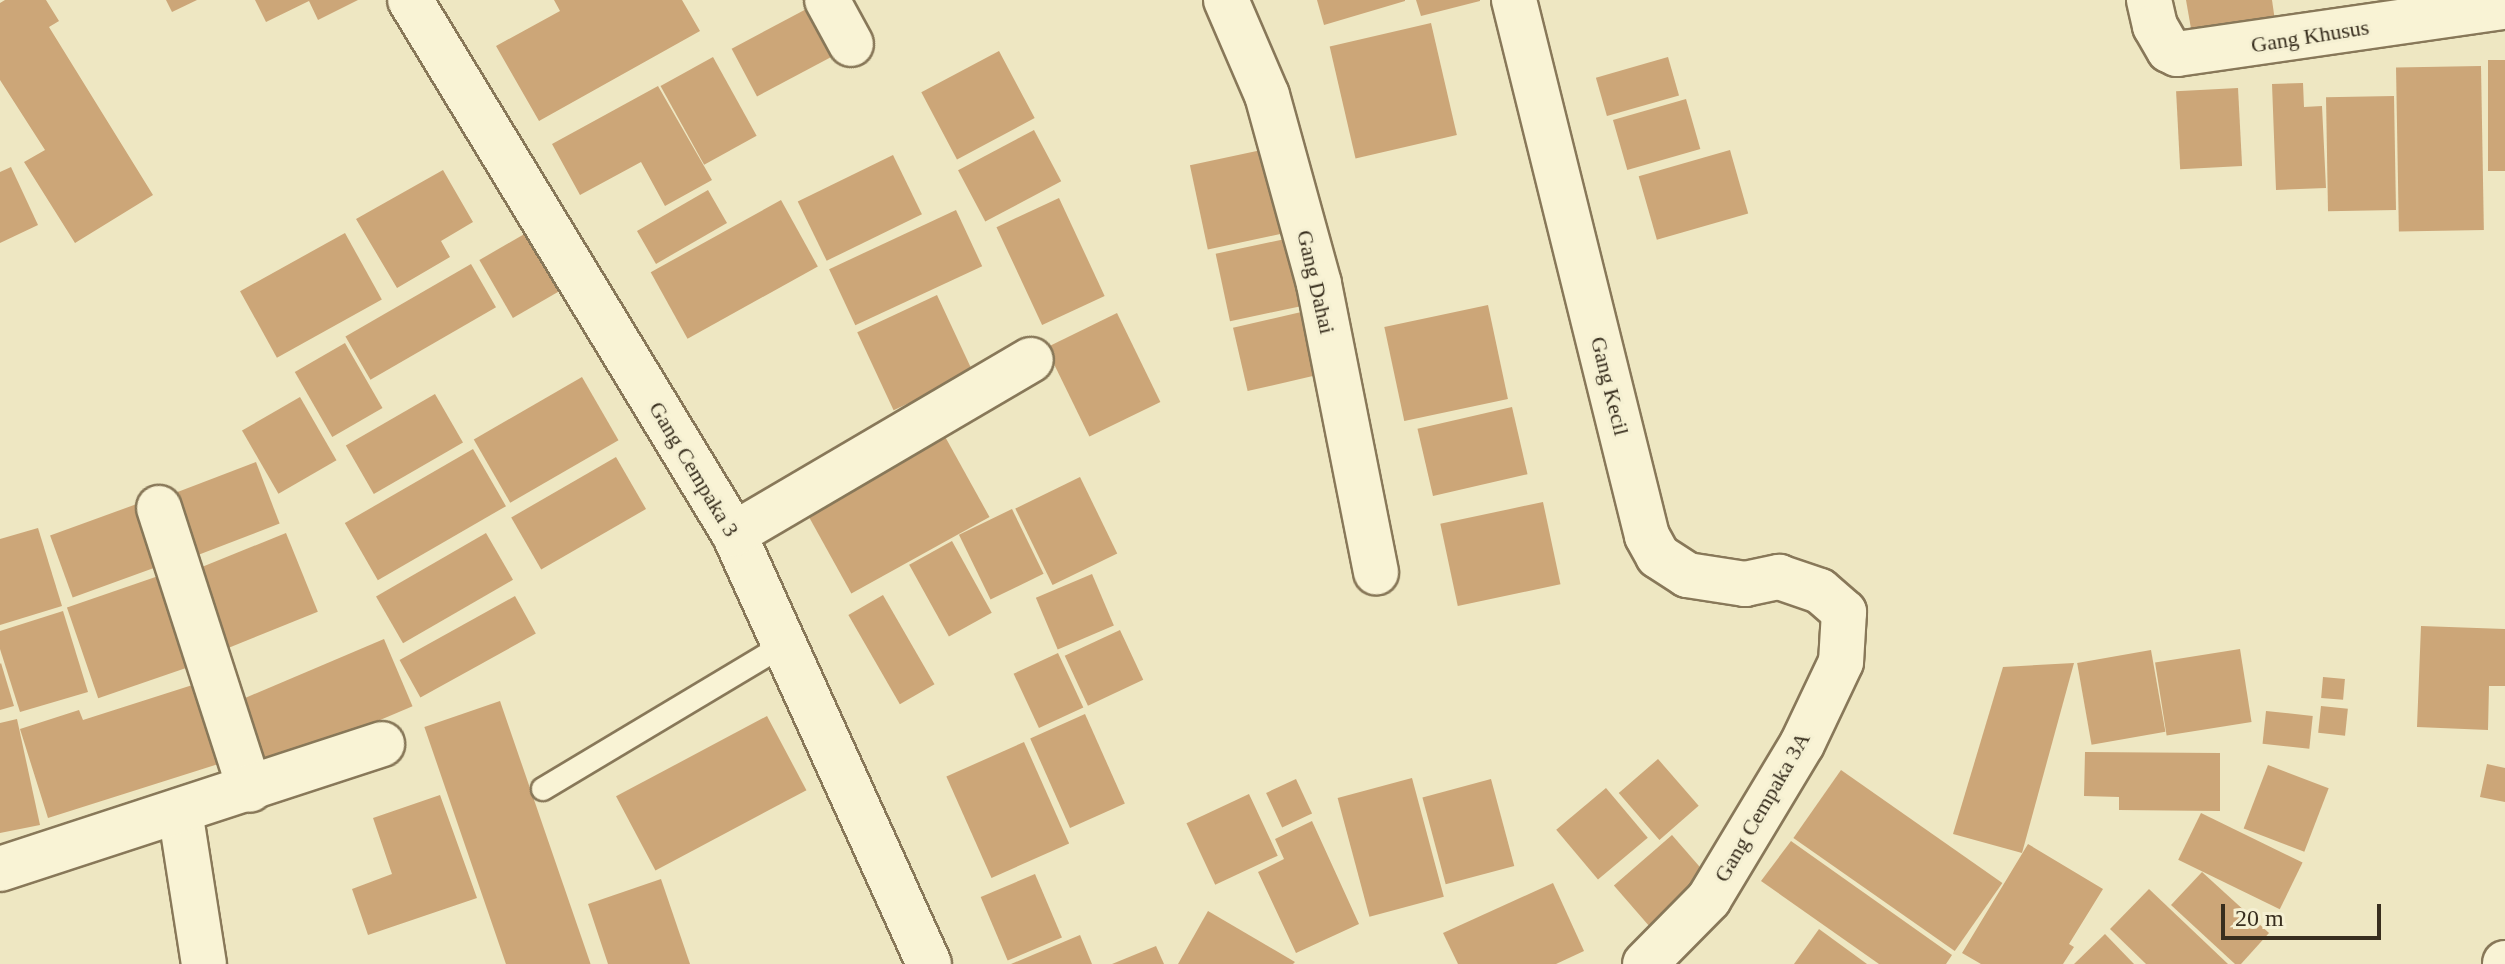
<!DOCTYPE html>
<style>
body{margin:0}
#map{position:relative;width:2505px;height:964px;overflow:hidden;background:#eee7c2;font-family:"Times New Roman",serif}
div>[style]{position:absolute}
.building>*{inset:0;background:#cca678;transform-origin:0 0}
.roads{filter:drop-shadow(2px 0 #887859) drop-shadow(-2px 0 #887859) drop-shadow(0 2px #887859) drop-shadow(0 -2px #887859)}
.lane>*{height:22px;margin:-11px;padding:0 11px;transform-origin:11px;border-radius:11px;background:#f9f3d5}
.street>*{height:44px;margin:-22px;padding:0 22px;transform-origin:22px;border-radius:22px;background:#f9f3d5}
span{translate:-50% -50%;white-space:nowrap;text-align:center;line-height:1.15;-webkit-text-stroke:6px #f5f0d2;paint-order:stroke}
.street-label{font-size:22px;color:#382e1e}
.scale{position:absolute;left:2221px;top:904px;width:160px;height:36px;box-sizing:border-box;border:4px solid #382e1e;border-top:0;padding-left:10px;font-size:24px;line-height:28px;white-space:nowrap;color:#382e1e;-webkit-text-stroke:6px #f5f0d2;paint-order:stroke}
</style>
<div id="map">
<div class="building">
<i style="clip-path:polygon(5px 0,46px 0,59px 21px,49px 27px,153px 195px,75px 243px,24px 162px,45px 150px,0 80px,0 3px)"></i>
<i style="clip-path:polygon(166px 0,197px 0,172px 12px)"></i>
<i style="clip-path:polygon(255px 0,358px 0,318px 20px,309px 1px,266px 22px)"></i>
<i style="clip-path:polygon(554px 0,682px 0,700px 31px,539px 121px,496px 46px,560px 11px)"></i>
<i style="clip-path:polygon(1317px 0,1405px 0,1405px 1px,1324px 25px)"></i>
<i style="clip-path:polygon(1416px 0,1480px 0,1480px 1px,1421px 16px)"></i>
<i style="clip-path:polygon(2186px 0,2272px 0,2276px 28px,2193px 40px)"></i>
<i style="left:812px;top:6px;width:54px;height:91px;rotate:62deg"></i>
<i style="left:1431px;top:23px;width:115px;height:104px;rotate:77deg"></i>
<i style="left:999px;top:51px;width:76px;height:88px;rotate:62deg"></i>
<i style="left:713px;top:57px;width:90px;height:60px;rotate:61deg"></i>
<i style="left:1668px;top:57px;width:40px;height:75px;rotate:74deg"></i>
<i style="left:2488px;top:60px;width:17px;height:111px"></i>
<i style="left:2481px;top:66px;width:164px;height:85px;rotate:89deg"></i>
<i style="clip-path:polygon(2303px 83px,2304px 107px,2322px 106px,2326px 188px,2276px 190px,2272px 84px)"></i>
<i style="clip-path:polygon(658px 86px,712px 180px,665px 206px,641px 162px,580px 195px,552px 144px)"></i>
<i style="left:2238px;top:88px;width:78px;height:62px;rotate:87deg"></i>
<i style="left:2394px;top:96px;width:114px;height:68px;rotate:89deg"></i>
<i style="left:1686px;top:99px;width:52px;height:76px;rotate:74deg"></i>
<i style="left:1034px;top:130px;width:58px;height:86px;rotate:62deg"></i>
<i style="left:1276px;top:147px;width:86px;height:88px;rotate:78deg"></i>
<i style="left:1730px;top:150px;width:66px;height:95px;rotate:74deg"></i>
<i style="left:893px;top:155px;width:66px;height:106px;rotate:64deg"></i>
<i style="clip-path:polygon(11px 167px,38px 225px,0 243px,0 172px)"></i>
<i style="clip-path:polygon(443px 170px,473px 222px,441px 241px,450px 257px,397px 288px,356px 219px)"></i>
<i style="left:708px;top:190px;width:38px;height:82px;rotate:60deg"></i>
<i style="left:1059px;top:198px;width:108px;height:69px;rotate:65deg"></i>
<i style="left:781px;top:200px;width:76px;height:149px;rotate:61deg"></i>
<i style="left:956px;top:210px;width:62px;height:140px;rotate:65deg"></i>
<i style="left:540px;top:225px;width:67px;height:70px;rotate:60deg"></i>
<i style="left:345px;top:233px;width:76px;height:120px;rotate:61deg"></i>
<i style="left:1290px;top:238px;width:69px;height:76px;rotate:78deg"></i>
<i style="left:471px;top:264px;width:50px;height:145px;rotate:60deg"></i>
<i style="left:937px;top:295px;width:86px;height:88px;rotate:65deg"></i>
<i style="left:1488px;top:305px;width:96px;height:106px;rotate:78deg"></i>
<i style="left:1310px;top:310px;width:65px;height:79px;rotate:77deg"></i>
<i style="left:1117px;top:313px;width:99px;height:79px;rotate:64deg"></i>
<i style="left:345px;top:343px;width:75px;height:58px;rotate:60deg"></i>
<i style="left:582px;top:377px;width:73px;height:125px;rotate:60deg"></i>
<i style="left:435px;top:394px;width:56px;height:103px;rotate:60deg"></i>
<i style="left:300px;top:397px;width:73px;height:67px;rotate:60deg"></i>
<i style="left:1512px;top:407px;width:69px;height:97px;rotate:77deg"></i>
<i style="left:943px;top:433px;width:96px;height:158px;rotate:61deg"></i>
<i style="left:473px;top:449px;width:66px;height:148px;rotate:60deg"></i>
<i style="left:616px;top:457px;width:60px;height:121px;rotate:60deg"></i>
<i style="left:256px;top:462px;width:66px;height:91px;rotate:69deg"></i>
<i style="left:1080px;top:477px;width:85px;height:72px;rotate:64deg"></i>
<i style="left:145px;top:501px;width:66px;height:101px;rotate:70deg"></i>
<i style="left:1543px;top:502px;width:84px;height:105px;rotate:78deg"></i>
<i style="left:1012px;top:509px;width:72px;height:59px;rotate:64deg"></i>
<i style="clip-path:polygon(38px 528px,62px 606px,0 625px,0 539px)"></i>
<i style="left:286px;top:533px;width:85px;height:106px;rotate:68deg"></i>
<i style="left:486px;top:533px;width:54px;height:127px;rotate:60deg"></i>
<i style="left:952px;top:541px;width:82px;height:49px;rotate:61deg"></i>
<i style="left:170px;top:572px;width:96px;height:109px;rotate:71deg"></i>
<i style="left:1092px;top:574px;width:56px;height:61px;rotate:67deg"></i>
<i style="left:883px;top:595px;width:103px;height:40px;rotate:60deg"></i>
<i style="left:515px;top:596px;width:43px;height:132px;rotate:61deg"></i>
<i style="clip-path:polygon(63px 611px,88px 692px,20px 712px,0 649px,0 631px)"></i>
<i style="clip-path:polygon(2421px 626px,2505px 629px,2505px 686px,2489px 686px,2488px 730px,2417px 727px)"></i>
<i style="left:1120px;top:630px;width:55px;height:61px;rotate:65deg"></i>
<i style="left:384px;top:639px;width:73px;height:159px;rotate:67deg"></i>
<i style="left:2240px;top:649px;width:74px;height:86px;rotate:81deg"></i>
<i style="left:2151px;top:650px;width:83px;height:75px;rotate:80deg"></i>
<i style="left:1058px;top:653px;width:60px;height:49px;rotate:65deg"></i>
<i style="clip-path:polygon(1px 663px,14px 706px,0 710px,0 664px)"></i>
<i style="clip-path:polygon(2074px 663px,2022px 853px,1953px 834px,2003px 667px)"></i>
<i style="left:2323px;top:677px;width:22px;height:21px;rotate:5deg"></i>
<i style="clip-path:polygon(205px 681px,231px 760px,48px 818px,20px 729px,79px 710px,83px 720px)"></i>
<i style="left:500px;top:701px;width:278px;height:80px;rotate:71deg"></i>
<i style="left:2321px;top:706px;width:27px;height:27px;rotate:6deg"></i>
<i style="left:2266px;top:711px;width:47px;height:33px;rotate:6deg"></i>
<i style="left:1085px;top:714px;width:98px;height:60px;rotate:66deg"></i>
<i style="left:767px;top:716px;width:84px;height:171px;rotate:62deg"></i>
<i style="clip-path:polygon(17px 719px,40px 825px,0 833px,0 723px)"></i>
<i style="left:1024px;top:742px;width:111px;height:85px;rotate:66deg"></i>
<i style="clip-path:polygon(2085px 752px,2220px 753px,2220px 811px,2119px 810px,2119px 797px,2084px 796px)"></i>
<i style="left:1658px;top:759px;width:62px;height:52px;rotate:49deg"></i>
<i style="clip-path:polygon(2487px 764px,2505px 768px,2505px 802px,2480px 797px)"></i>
<i style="left:2268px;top:765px;width:65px;height:68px;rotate:21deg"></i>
<i style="left:1841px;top:770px;width:197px;height:83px;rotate:35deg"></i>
<i style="left:1412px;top:778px;width:123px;height:77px;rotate:75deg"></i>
<i style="left:1296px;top:779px;width:38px;height:33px;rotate:65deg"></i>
<i style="left:1491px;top:779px;width:90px;height:71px;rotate:75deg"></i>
<i style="left:1606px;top:788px;width:65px;height:65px;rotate:50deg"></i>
<i style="left:1249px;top:794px;width:68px;height:69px;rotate:65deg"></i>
<i style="clip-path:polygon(440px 795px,477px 898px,368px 935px,352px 889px,392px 874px,373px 818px)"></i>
<i style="left:2201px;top:813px;width:113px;height:52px;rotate:26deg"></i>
<i style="clip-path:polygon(1312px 821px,1359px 924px,1296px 953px,1258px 872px,1284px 859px,1275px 839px)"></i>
<i style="left:1672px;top:835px;width:63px;height:77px;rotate:49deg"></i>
<i style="clip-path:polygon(1791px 841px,1952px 955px,1946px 964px,1879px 964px,1761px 881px)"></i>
<i style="clip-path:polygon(2028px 844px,2103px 889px,2069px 944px,2074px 947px,2063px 964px,1981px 964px,1962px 953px)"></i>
<i style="clip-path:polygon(2202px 872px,2269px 933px,2241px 964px,2235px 964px,2171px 905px)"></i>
<i style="left:1035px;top:874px;width:69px;height:59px;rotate:67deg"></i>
<i style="clip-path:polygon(661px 879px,690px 964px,608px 964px,588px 904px)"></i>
<i style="clip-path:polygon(1553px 883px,1584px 951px,1556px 964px,1458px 964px,1443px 933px)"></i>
<i style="clip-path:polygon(2149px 889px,2228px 964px,2146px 964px,2110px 929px)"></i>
<i style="clip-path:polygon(1208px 911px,1295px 962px,1293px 964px,1178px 964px)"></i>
<i style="clip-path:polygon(1819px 929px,1867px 964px,1794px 964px)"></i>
<i style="clip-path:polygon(2105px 934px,2134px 964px,2074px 964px)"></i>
<i style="clip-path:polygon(1080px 935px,1092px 964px,1011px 964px)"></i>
<i style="clip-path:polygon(1156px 946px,1164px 964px,1112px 964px)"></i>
</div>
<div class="roads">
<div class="lane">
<i style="left:543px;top:789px;width:281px;rotate:-30.9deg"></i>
</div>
<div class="street">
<i style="left:410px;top:0;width:625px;rotate:58.75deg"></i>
<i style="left:734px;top:534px;width:472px;rotate:65.6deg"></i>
<i style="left:827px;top:0;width:50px;rotate:61.4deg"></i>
<i style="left:1226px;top:0;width:103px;rotate:66.7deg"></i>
<i style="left:1267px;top:95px;width:196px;rotate:74.6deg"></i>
<i style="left:1319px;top:284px;width:294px;rotate:78.8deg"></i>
<i style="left:1514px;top:0;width:552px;rotate:76.06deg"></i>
<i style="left:1647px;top:536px;width:23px;rotate:61deg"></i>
<i style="left:1658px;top:556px;width:35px;rotate:33deg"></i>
<i style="left:1687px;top:575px;width:59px;rotate:8.8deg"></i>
<i style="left:1745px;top:584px;width:35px;rotate:-12deg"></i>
<i style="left:1779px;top:577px;width:43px;rotate:18.9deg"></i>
<i style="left:1820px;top:591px;width:32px;rotate:41deg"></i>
<i style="left:1844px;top:612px;width:50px;rotate:93.4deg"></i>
<i style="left:1841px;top:662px;width:91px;rotate:115.4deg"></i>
<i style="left:1802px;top:744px;width:181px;rotate:121deg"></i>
<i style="left:1709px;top:899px;width:91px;rotate:134.6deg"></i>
<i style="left:2149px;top:0;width:27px;rotate:77deg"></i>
<i style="left:2155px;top:26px;width:28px;rotate:60deg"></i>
<i style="left:2169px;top:50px;width:9px;rotate:27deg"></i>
<i style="left:2177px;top:54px;width:331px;rotate:-8.2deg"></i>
<i style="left:159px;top:508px;width:296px;rotate:72.1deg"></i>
<i style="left:734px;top:534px;width:344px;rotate:-30.4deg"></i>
<i style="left:180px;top:811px;width:155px;rotate:81.1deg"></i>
<i style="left:0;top:869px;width:402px;rotate:-18.1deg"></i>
<i style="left:2505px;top:964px;width:1px;rotate:-90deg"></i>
</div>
</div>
<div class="street-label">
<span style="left:2310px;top:36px;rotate:-9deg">Gang Khusus</span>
<span style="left:1316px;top:282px;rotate:77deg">Gang Dahai</span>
<span style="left:1610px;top:386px;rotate:76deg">Gang Kecil</span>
<span style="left:694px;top:469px;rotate:59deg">Gang Cempaka 3</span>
<span style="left:1762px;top:807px;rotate:-60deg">Gang Cempaka 3A</span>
</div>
<div class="scale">20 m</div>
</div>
